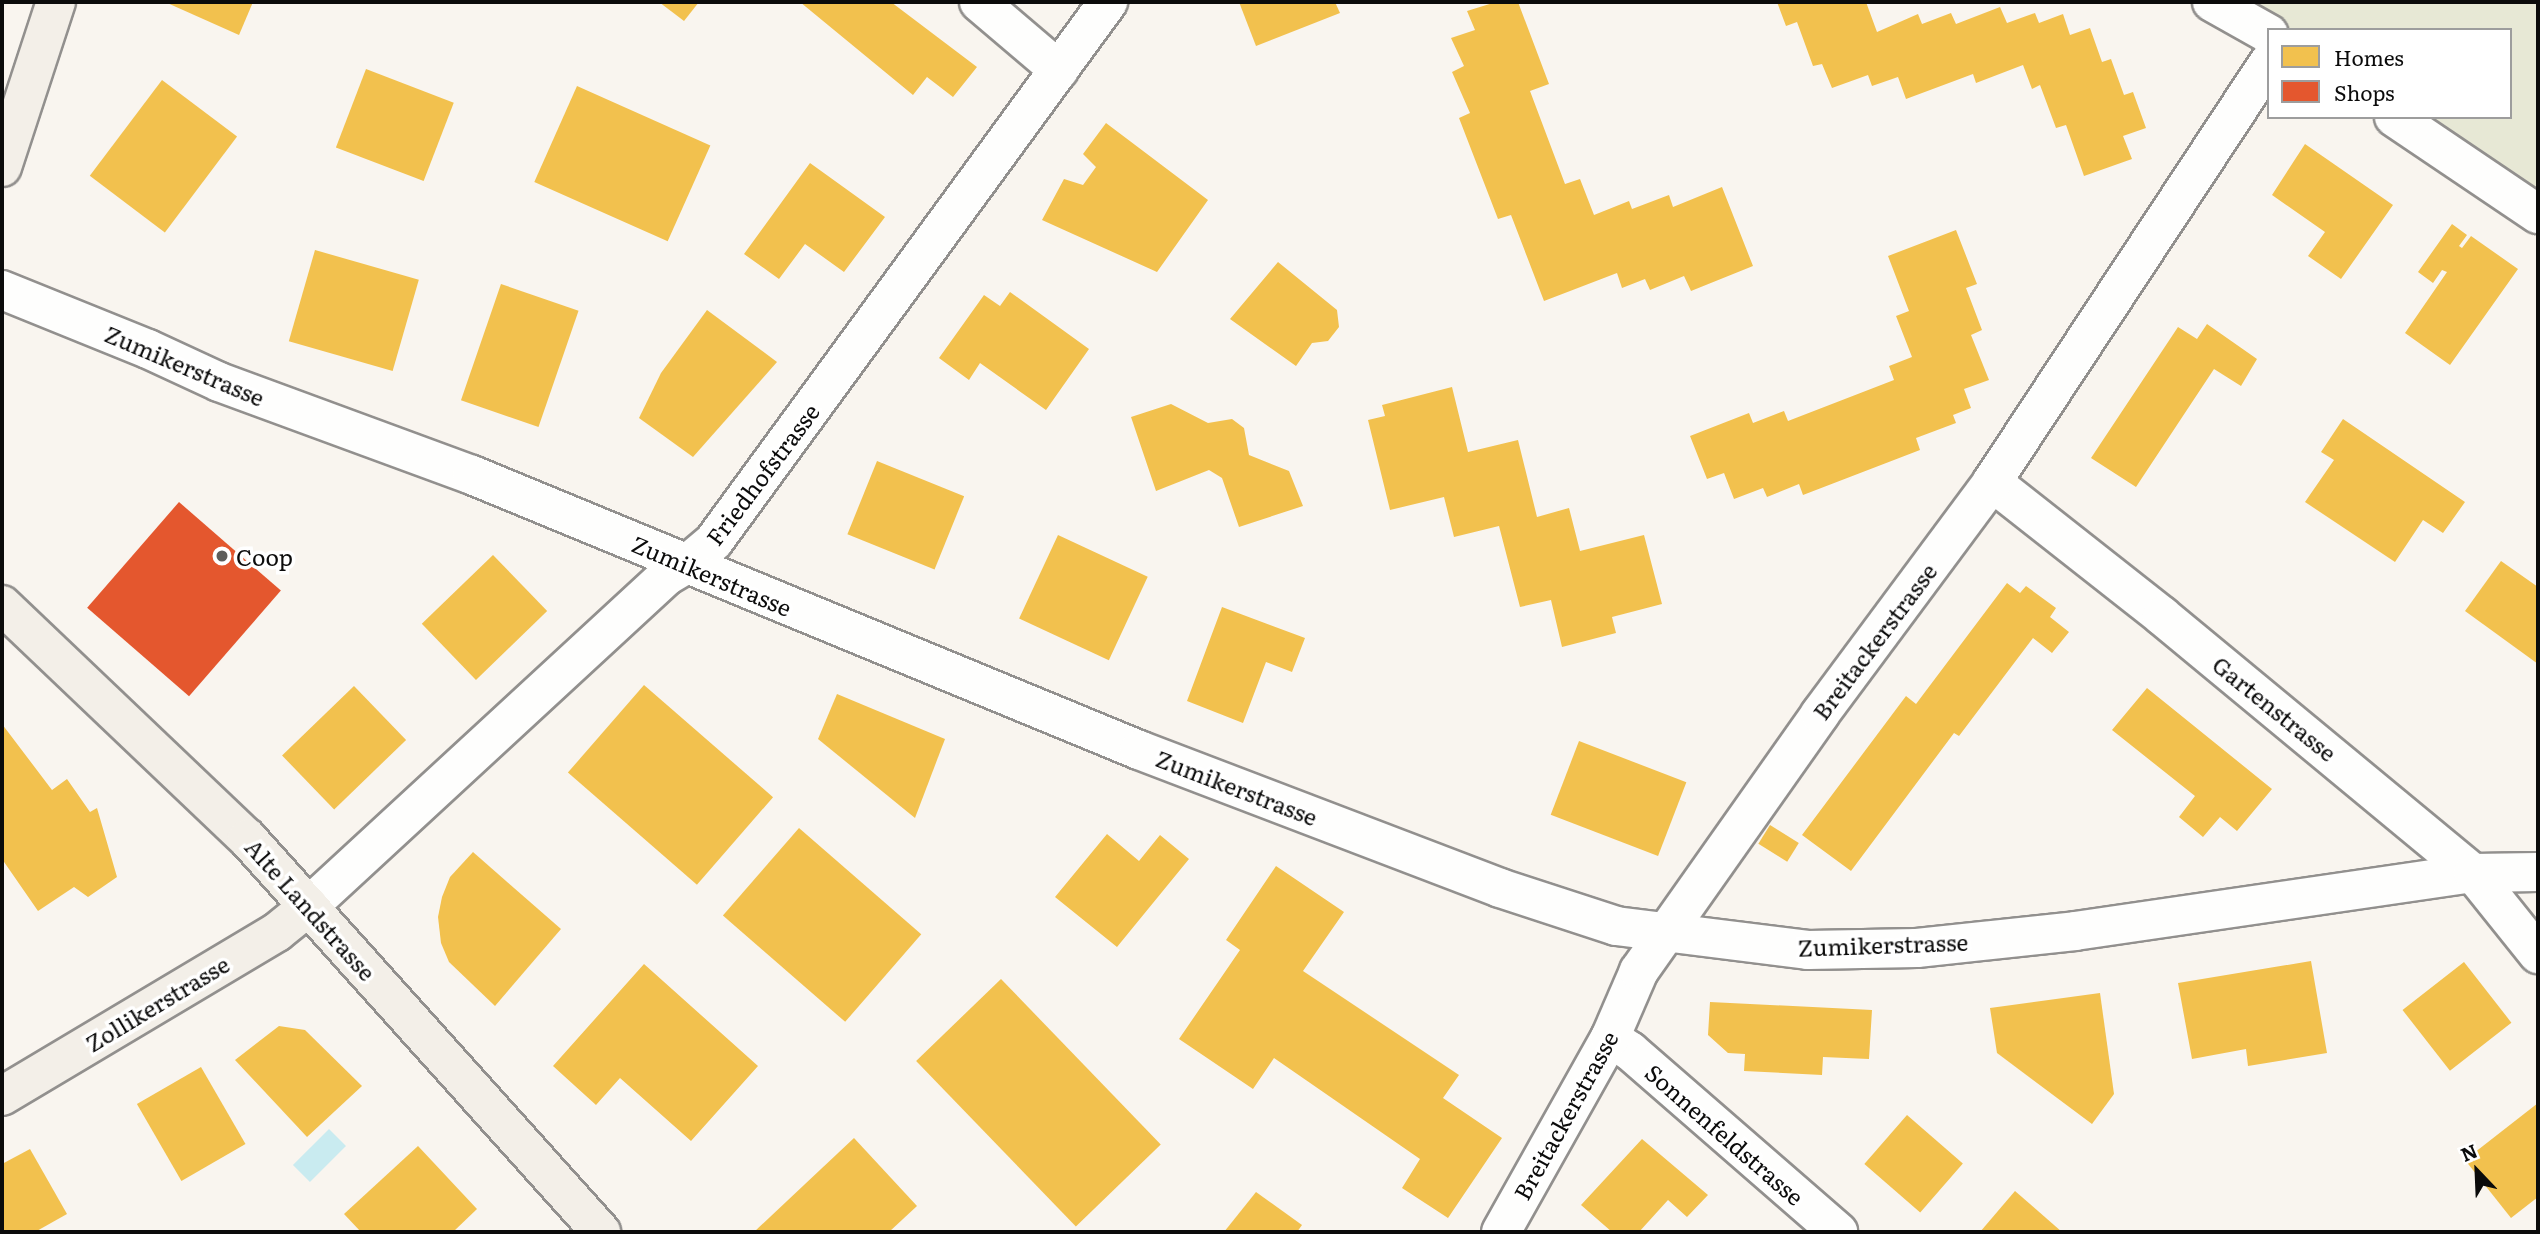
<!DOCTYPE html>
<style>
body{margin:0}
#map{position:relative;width:2540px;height:1234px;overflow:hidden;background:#f9f5ef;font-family:Literata,serif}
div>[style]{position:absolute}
.cemetery>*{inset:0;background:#e7e8d5}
.water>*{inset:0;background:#c9ebf0;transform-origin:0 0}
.homes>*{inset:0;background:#f2c14e;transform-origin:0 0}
.shops>*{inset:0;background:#e4572e;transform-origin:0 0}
.roads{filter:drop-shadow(2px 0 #92908e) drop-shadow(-2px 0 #92908e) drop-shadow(0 2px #92908e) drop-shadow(0 -2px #92908e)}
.street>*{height:38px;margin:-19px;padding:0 19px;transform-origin:19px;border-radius:19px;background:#fefefd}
.secondary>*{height:38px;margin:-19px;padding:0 19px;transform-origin:19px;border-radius:19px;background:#f3efe8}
.dots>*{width:19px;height:19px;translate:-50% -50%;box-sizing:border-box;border:4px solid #fff;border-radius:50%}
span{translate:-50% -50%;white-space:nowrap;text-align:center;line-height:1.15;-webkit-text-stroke:7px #fff;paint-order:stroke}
.street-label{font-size:23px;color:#0b0b0b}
.poi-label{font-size:23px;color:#0b0b0b}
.left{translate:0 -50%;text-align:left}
.frame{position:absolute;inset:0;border:4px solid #0b0b0b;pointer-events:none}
.legend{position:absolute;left:2267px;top:28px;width:245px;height:91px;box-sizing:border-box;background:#fff;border:2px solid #9d9d9d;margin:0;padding:9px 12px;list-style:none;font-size:21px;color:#0b0b0b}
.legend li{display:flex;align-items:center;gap:14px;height:35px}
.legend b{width:35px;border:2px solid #9d9d9d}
.north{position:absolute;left:2442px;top:1136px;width:70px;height:70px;-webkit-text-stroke:5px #fff;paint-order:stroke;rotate:337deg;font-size:19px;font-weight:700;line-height:28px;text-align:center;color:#0b0b0b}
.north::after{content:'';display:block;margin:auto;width:24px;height:32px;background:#0b0b0b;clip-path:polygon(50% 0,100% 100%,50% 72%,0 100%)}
</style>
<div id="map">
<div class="cemetery">
<i style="clip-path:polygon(2212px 2px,2538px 2px,2538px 214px,2394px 117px,2510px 117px,2510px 30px,2269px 30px)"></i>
</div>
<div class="water">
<i style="left:329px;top:1129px;width:24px;height:51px;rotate:45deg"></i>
</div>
<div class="homes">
<i style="clip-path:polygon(165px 2px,253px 2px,239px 35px)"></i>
<i style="clip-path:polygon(659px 2px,699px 2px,684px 21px)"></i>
<i style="clip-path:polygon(800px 2px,891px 2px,977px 67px,953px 97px,927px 77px,913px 95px)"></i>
<i style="clip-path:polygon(1239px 2px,1335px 2px,1340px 13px,1256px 46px)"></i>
<i style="clip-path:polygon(1496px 2px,1518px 2px,1549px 84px,1530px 91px,1565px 184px,1580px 179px,1594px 215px,1629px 201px,1632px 209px,1669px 195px,1673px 207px,1722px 187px,1753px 266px,1691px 291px,1684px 276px,1650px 290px,1645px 279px,1622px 288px,1617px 273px,1544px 301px,1511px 215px,1498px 219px,1459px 118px,1470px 113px,1452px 72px,1464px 66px,1451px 38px,1475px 30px,1467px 11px)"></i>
<i style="clip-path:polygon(1777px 2px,1866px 2px,1877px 32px,1918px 14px,1922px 24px,1951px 13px,1956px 24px,2000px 7px,2007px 23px,2035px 13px,2039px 23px,2063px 14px,2070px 35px,2090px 28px,2102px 62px,2111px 59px,2124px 95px,2133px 92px,2146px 128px,2123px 136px,2132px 159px,2084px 176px,2066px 125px,2056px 128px,2040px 85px,2032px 89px,2023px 65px,1976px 83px,1973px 74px,1906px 99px,1898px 77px,1872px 86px,1868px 75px,1832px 88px,1822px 64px,1813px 66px,1797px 22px,1786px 26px)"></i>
<i style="left:366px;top:69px;width:94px;height:84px;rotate:21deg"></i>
<i style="left:162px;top:80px;width:94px;height:120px;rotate:37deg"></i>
<i style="left:577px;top:86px;width:146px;height:105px;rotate:24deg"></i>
<i style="clip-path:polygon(1106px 123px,1208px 200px,1157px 272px,1042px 220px,1064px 179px,1083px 185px,1096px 167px,1083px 154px)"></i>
<i style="clip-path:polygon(2305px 144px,2393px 205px,2341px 279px,2308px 256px,2325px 232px,2272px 195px)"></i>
<i style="clip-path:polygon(810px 163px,885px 217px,844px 272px,805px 244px,779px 279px,744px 254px)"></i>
<i style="clip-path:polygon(2452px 224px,2467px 235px,2459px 246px,2462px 248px,2471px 236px,2518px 269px,2450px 365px,2405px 333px,2447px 272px,2442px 270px,2433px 283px,2418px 272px)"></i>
<i style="clip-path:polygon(1956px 230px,1977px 284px,1966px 288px,1982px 330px,1971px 335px,1989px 380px,1964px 389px,1971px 408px,1953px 415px,1956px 423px,1916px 438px,1920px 450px,1803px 495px,1799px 484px,1767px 497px,1763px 488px,1734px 499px,1724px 473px,1707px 479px,1690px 436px,1749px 413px,1753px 423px,1784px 411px,1788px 421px,1894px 380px,1889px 366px,1912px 357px,1896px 316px,1909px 311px,1888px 256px)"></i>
<i style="left:315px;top:250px;width:108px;height:95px;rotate:16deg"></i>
<i style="clip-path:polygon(1278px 262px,1337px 310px,1339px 327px,1328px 341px,1312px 343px,1296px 366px,1230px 319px)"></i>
<i style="left:501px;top:284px;width:82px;height:123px;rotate:19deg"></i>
<i style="clip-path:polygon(1010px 292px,1089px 349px,1046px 410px,980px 363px,969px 380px,939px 358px,984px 295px,1000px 306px)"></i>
<i style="clip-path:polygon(707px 310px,777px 362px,693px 457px,639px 418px,661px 373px)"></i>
<i style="clip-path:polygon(2207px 324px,2257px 359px,2241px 386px,2214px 369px,2136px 487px,2091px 458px,2178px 327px,2197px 339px)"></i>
<i style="clip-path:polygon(1452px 387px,1468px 452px,1518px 440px,1537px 517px,1569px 508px,1580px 551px,1644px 535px,1662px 604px,1612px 617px,1616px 633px,1562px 647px,1551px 600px,1520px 607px,1499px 526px,1454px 537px,1444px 497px,1390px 510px,1368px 420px,1385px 416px,1382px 405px)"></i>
<i style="clip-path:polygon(1171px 404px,1208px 423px,1232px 419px,1244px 428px,1249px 455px,1289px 471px,1303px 506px,1239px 527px,1222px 478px,1209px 470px,1156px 491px,1131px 417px)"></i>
<i style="clip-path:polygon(2343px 419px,2465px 502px,2443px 533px,2423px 520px,2395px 562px,2305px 502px,2334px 460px,2321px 452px)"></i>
<i style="left:877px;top:461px;width:94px;height:79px;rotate:22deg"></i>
<i style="left:1058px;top:535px;width:99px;height:92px;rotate:25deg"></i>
<i style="left:493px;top:555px;width:78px;height:99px;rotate:46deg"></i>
<i style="clip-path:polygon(2501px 561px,2538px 587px,2538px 664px,2465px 611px)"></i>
<i style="clip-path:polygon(2007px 583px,2020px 593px,2026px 586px,2056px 608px,2050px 617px,2069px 632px,2052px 653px,2033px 638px,1959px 736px,1954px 733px,1851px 871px,1802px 835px,1906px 696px,1916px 704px)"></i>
<i style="clip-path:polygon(1222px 607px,1305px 638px,1292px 672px,1266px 662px,1243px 723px,1187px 701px)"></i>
<i style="left:644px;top:685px;width:171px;height:116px;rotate:41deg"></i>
<i style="left:354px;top:686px;width:75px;height:100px;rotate:46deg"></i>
<i style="clip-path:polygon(2147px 688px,2272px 789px,2237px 831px,2220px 817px,2203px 837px,2179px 817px,2195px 796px,2112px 730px)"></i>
<i style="clip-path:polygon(837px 694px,945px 739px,915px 818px,818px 739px)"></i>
<i style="clip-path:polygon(2px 724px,52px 790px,67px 779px,90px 812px,97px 808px,117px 877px,88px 897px,74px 887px,38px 911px,2px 859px)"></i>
<i style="left:1579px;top:741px;width:115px;height:79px;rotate:21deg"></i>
<i style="left:1770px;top:825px;width:34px;height:22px;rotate:32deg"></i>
<i style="left:799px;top:828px;width:162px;height:116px;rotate:41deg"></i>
<i style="clip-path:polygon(1107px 834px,1139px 861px,1160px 835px,1189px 859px,1117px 947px,1055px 897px)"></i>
<i style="clip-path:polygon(473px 852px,561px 929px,495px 1006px,449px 962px,441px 943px,438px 917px,442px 897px,450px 877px)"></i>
<i style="clip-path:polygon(1276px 866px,1344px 912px,1303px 971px,1459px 1075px,1443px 1098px,1502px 1138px,1448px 1218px,1402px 1188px,1420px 1159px,1274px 1058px,1253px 1089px,1179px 1039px,1240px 950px,1226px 940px)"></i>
<i style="clip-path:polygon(2311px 961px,2327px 1053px,2248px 1066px,2246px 1049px,2192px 1059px,2178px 983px)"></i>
<i style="left:2464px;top:962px;width:77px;height:78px;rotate:52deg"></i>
<i style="clip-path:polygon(644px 964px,758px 1066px,691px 1141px,620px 1078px,596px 1105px,553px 1066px)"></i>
<i style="left:1001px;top:979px;width:230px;height:118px;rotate:46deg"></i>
<i style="clip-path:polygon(2100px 993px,2114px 1094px,2092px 1124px,1997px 1053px,1990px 1008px)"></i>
<i style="clip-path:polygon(1710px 1002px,1872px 1010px,1869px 1059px,1823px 1057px,1822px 1075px,1744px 1071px,1745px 1054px,1728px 1053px,1708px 1035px)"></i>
<i style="clip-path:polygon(279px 1026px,305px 1030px,362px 1086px,307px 1137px,235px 1060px)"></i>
<i style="left:201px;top:1067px;width:89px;height:74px;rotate:60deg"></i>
<i style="clip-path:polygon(2538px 1103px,2538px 1197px,2511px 1218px,2465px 1160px)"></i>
<i style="left:1907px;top:1115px;width:74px;height:65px;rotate:41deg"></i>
<i style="clip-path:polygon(854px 1138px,917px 1206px,889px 1232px,754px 1232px)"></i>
<i style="clip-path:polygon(1642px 1139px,1708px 1195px,1687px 1217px,1668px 1200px,1639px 1232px,1612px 1232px,1581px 1205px)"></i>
<i style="clip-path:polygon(418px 1146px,477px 1209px,453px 1232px,361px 1232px,344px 1214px)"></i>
<i style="clip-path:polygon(30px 1149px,67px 1214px,35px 1232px,2px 1232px,2px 1164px)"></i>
<i style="clip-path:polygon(2015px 1191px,2062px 1232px,1980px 1232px)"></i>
<i style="clip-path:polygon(1256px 1192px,1302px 1225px,1297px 1232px,1224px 1232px)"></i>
</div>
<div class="shops">
<i style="left:179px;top:502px;width:135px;height:140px;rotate:41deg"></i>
</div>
<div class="roads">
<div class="street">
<i style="left:979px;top:2px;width:105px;rotate:40.4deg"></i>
<i style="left:2212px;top:2px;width:65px;rotate:29.3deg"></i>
<i style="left:2394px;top:117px;width:174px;rotate:34deg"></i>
<i style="left:2px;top:290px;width:157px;rotate:22deg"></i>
<i style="left:148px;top:349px;width:78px;rotate:24.9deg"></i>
<i style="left:219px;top:382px;width:270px;rotate:20.2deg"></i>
<i style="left:472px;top:475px;width:721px;rotate:22.41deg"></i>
<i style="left:1139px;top:750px;width:386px;rotate:20.9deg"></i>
<i style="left:1500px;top:888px;width:122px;rotate:18.1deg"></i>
<i style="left:1616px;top:926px;width:193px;rotate:7.1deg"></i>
<i style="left:1808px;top:950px;width:109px;rotate:-1.1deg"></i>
<i style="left:1917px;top:948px;width:159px;rotate:-6.1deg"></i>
<i style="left:2075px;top:931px;width:402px;rotate:-8.3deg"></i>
<i style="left:2473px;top:873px;width:65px;rotate:-0.9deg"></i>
<i style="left:1992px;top:482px;width:216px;rotate:38.2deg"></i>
<i style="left:2162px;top:616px;width:403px;rotate:39.6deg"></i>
<i style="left:2473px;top:873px;width:104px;rotate:51.3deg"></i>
<i style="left:309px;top:906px;width:485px;rotate:-42.7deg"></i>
<i style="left:665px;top:577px;width:26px;rotate:-31deg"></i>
<i style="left:687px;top:564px;width:35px;rotate:-40deg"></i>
<i style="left:714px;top:541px;width:668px;rotate:-53.83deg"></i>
<i style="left:1610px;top:1038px;width:24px;rotate:33deg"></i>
<i style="left:1630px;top:1051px;width:276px;rotate:41deg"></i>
<i style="left:1501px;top:1232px;width:223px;rotate:-60.7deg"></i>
<i style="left:1610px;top:1038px;width:73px;rotate:-66.6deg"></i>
<i style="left:1639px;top:971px;width:314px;rotate:-54.8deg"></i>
<i style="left:1820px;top:714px;width:289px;rotate:-53.4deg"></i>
<i style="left:1992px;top:482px;width:503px;rotate:-56.59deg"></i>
</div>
<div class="secondary">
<i style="left:2px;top:167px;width:174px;rotate:-71.9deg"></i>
<i style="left:2px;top:605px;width:338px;rotate:43.6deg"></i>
<i style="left:247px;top:838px;width:530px;rotate:48.06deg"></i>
<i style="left:2px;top:1096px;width:320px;rotate:-30.8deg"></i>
<i style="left:277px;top:932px;width:41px;rotate:-39.1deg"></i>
</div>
</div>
<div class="dots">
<i style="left:222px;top:556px;background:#5e5d5b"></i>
</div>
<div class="street-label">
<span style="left:185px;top:365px;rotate:23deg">Zumikerstrasse</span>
<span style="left:762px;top:474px;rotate:-53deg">Friedhofstrasse</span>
<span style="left:712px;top:575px;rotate:23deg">Zumikerstrasse</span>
<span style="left:1874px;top:641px;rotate:-53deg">Breitackerstrasse</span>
<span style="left:2275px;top:708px;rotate:39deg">Gartenstrasse</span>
<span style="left:1237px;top:787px;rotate:21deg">Zumikerstrasse</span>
<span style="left:311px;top:909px;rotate:48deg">Alte Landstrasse</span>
<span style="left:1883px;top:944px;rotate:-2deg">Zumikerstrasse</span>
<span style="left:157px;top:1003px;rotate:-31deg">Zollikerstrasse</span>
<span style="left:1565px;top:1115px;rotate:-61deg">Breitackerstrasse</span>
<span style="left:1725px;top:1134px;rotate:41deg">Sonnenfeldstrasse</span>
</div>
<div class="poi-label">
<span class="left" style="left:236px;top:556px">Coop</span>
</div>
<div class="frame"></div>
<ul class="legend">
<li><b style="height:19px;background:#f2c14e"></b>Homes</li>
<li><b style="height:19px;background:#e4572e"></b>Shops</li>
</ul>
<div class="north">N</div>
</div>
